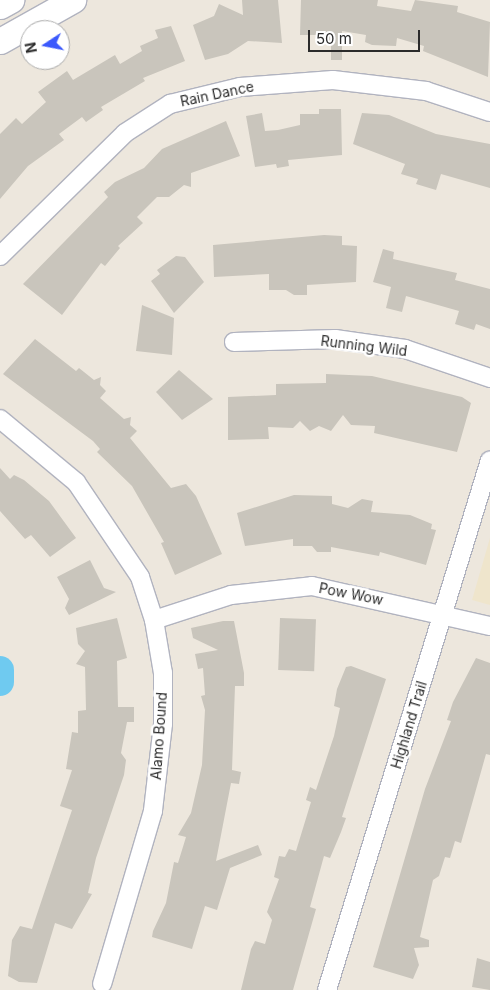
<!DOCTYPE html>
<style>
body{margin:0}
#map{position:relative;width:490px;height:990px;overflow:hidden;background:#ede7dd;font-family:Inter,sans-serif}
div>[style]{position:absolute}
.education>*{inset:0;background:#efe5cc}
.river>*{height:28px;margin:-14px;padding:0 14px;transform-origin:14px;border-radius:14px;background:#6fcaf0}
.building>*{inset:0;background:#c9c5bc;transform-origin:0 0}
.roads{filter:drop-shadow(1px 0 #b1b3bf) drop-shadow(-1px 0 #b1b3bf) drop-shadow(0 1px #b1b3bf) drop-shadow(0 -1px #b1b3bf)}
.street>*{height:18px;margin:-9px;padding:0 9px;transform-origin:9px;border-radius:9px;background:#fff}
.secondary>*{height:25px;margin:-12.5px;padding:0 12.5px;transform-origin:12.5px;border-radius:12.5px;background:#fff}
span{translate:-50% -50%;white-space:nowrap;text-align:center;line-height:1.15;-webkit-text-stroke:5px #fff;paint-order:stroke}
.street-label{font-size:14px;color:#2b2b2b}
.north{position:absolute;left:20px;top:20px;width:50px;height:50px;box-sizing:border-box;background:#fff;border:1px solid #aaa;border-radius:50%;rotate:259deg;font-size:14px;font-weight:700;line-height:20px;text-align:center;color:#2b2b2b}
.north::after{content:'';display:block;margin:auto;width:18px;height:22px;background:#3b59fc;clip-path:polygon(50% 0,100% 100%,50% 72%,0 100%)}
.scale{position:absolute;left:308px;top:30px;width:112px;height:22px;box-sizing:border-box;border:2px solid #2b2b2b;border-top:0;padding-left:6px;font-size:15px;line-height:18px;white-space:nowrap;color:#2b2b2b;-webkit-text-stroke:4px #fff;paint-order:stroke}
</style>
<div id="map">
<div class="education">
<i style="clip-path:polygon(490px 538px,490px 605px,472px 600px)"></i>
</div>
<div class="river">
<i style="left:0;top:670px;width:12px;rotate:90deg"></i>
</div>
<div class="building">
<i style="clip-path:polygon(242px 0,278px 0,282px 43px,248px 41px,228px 54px,205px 60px,193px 25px,214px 16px,219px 4px,243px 15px)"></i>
<i style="clip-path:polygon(301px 0,378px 0,377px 6px,411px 11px,415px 0,458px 6px,457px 12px,490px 22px,488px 77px,423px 51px,424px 46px,397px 38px,396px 46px,372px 45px,365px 42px,366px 35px,342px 31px,342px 60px,331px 60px,331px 42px,320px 40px,318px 35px,300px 35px)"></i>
<i style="clip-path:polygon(171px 26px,185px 61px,143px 78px,145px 81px,101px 107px,103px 110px,86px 122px,82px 117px,59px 134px,64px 140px,28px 166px,0 199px,0 134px,16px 118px,22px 124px,46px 102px,38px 92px,67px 71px,73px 80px,115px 55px,120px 64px,142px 51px,140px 46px,158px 38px,155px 30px)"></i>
<i style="clip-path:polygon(319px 109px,341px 109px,342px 155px,288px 160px,289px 166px,277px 168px,276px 164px,255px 167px,246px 116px,262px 113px,265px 131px,278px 130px,300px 125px,300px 114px,319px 114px)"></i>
<i style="clip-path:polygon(362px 113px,389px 115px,436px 134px,490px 144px,490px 188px,441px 174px,436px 190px,416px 184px,418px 179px,401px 174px,405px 164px,353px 144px)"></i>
<i style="clip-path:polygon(226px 121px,240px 156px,191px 173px,191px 187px,184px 185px,169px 197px,157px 197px,137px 217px,143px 223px,118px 246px,120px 248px,105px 266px,101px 263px,62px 315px,23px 284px,108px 197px,104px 192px,115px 182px,144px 168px,162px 149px)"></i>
<i style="clip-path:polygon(324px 235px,342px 236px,342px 245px,357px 246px,356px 282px,307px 285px,307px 295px,294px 295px,286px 290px,269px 290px,269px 274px,214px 277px,213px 245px)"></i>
<i style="clip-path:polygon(383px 249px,394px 252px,393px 259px,457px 273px,455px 280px,490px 289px,490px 329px,476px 324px,474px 330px,455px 324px,459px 311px,406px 296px,402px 312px,386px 308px,391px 287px,373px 282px)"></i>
<i style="clip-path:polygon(176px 256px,185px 257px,204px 282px,174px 313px,151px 281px,160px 274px,157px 270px)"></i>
<i style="clip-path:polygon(142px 305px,174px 318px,172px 355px,136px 351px)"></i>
<i style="clip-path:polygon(35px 339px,76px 371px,79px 368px,94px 380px,101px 377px,100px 385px,106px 391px,100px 398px,124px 419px,131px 417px,130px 425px,137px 431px,130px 438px,171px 488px,186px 484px,196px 496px,222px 554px,175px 575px,161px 543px,164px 542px,132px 486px,97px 452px,100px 449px,93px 441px,3px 374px)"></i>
<i style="clip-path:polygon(179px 370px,213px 399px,182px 420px,156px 392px)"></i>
<i style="clip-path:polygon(326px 374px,372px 376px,462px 397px,471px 403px,457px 452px,374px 433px,375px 426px,351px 425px,343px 415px,331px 431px,319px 426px,310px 431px,300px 421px,293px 428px,268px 427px,269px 439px,228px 440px,228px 397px,276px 395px,276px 384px,326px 383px)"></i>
<i style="clip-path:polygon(0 468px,10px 479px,14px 475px,24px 480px,49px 501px,76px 538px,50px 557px,31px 535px,25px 539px,0 511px)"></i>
<i style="clip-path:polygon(294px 495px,332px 496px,332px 504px,348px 508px,362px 499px,373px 501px,371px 512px,410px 515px,432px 524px,431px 529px,436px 530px,426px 565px,380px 552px,379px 556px,331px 547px,331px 552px,317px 552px,312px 546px,293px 546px,293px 539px,245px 546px,237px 513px)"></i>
<i style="clip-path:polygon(90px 560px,104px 588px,116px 592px,69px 615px,65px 608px,69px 599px,57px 577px)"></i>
<i style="clip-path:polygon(117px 618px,127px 658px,117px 661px,118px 707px,134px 707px,134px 722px,127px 722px,121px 753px,126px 760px,124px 775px,96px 858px,88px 893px,92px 894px,72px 929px,55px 923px,37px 983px,19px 982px,8px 976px,12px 940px,20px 926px,32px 929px,72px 810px,60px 806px,72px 770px,66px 769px,72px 732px,78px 733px,78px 711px,86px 710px,85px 667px,76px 664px,85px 651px,78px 644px,76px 628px)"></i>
<i style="left:280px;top:618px;width:36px;height:52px;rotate:2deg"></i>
<i style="clip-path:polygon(223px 621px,234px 621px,244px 673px,244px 686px,235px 686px,232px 770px,241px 772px,239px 784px,231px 783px,216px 861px,258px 845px,262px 855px,230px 868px,217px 910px,205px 906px,192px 949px,152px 937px,153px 931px,166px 903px,174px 862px,178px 863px,186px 837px,178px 835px,191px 813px,202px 765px,205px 710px,201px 696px,205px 695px,203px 668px,198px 669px,195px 654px,218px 650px,193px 638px,191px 628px)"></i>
<i style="clip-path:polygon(476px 658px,490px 663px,490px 755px,486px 754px,461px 843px,455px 841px,450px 858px,445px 857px,439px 876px,433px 880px,420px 937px,429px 940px,429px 947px,414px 948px,419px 965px,413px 979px,373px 967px,425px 789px,451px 721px,447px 720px,453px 702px)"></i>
<i style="clip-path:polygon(351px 666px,386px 679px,342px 817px,346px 818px,341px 832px,330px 858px,324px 856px,310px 907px,316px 909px,293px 990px,241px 990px,251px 949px,255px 941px,265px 944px,272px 920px,267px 912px,279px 879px,274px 877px,279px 856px,285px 857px,289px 849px,296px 851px,311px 802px,306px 800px,310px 787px,316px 790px,334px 736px,340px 708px,334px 706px,337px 689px,346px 667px)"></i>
<i style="clip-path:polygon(477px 958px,490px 962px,490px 990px,472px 987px)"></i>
</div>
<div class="roads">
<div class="street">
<i style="left:0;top:256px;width:175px;rotate:-44.5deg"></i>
<i style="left:125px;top:133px;width:54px;rotate:-32.8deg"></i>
<i style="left:170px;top:104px;width:72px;rotate:-13.7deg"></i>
<i style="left:240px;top:87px;width:93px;rotate:-4.3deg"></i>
<i style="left:333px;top:80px;width:94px;rotate:6.7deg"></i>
<i style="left:426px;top:91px;width:67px;rotate:18.2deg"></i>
<i style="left:234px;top:342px;width:101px;rotate:-1.7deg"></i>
<i style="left:335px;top:339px;width:71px;rotate:8.1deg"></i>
<i style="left:405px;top:349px;width:90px;rotate:18.8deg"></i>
<i style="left:0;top:419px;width:99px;rotate:39.7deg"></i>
<i style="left:76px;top:482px;width:115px;rotate:56deg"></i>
<i style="left:140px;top:577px;width:45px;rotate:72deg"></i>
<i style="left:154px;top:620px;width:54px;rotate:80.4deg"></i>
<i style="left:163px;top:673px;width:51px;rotate:90deg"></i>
<i style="left:163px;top:724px;width:88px;rotate:96.6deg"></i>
<i style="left:153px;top:811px;width:180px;rotate:106.4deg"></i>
<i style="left:154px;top:620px;width:81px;rotate:-18deg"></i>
<i style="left:231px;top:595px;width:81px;rotate:-6.3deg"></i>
<i style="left:312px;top:586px;width:182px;rotate:12.7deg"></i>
<i style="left:327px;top:990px;width:554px;rotate:-72.9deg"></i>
</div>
<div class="secondary">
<i style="left:0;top:6px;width:13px;rotate:-29deg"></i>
<i style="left:0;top:41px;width:84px;rotate:-29.3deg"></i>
</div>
</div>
<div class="street-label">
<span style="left:217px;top:94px;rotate:-12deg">Rain Dance</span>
<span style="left:364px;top:346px;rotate:7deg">Running Wild</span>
<span style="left:351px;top:594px;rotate:11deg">Pow Wow</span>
<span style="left:409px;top:725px;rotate:-73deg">Highland Trail</span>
<span style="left:159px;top:736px;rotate:-86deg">Alamo Bound</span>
</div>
<div class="north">N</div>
<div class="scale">50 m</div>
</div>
